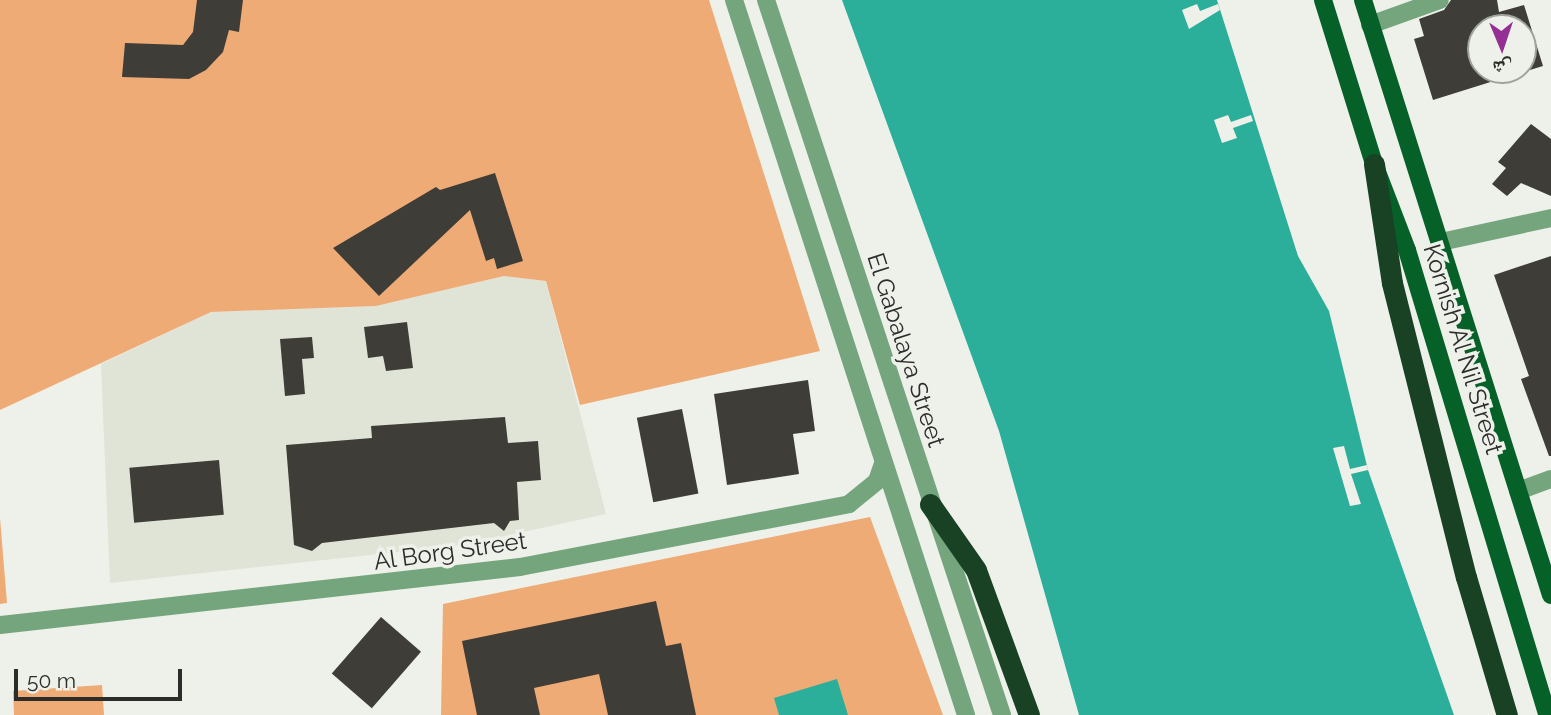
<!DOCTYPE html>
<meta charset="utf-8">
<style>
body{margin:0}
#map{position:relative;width:1551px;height:715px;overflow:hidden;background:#eef0ea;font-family:Raleway,"Noto Naskh Arabic",sans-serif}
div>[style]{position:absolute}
.built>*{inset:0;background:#e0e4d7}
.green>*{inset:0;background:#efab76}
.water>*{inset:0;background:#2bae9a}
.pier>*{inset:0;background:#eef0ea}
.building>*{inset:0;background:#3e3d38;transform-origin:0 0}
.minor>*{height:18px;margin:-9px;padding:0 9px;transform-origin:9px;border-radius:9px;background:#75a57d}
.tertiary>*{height:18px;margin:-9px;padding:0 9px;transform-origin:9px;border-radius:9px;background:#75a57d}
.primary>*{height:18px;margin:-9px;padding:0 9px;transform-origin:9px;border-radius:9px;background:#066128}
.motorway>*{height:21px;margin:-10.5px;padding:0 10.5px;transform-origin:10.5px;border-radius:10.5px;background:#194123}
span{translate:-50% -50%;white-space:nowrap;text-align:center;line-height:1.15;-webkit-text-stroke:7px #eef0ea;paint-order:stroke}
.street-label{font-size:24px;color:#2c2d2b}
.north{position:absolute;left:1467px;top:14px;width:70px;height:70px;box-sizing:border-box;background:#eef0ea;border:2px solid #a0a29e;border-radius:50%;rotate:178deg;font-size:19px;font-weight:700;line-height:28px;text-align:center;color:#2c2d2b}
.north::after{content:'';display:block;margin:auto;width:24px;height:32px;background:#942f94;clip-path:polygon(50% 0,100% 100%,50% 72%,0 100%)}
.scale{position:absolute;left:14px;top:669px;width:168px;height:32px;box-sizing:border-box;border:4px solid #2c2d2b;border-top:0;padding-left:9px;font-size:21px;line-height:24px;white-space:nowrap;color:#2c2d2b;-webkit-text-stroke:5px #eef0ea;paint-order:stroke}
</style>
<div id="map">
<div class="built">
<i style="clip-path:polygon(504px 276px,546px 281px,606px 514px,463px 545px,110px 583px,101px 364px,211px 312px,376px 306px)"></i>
</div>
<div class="green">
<i style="clip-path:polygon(0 0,709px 0,820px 351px,580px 405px,546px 281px,504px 276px,376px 306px,211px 312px,0 410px)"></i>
<i style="clip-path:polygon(870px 517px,943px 715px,441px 715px,443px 604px)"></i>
<i style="clip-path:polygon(0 518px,7px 603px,0 604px)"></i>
<i style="clip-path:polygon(102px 685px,104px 715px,14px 715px,13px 691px)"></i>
</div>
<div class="water">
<i style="clip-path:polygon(842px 0,1217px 0,1298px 256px,1329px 311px,1368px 470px,1454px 715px,1079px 715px,999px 431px)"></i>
<i style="clip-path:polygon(837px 679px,848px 715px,779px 715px,774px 698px)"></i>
</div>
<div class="pier">
<i style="clip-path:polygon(1197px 4px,1200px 11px,1218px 4px,1220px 10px,1189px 29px,1182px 10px)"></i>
<i style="clip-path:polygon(1228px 115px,1231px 122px,1251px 115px,1253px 121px,1233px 128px,1237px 138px,1222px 143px,1214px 120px)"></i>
<i style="clip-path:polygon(1344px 446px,1350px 469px,1367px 465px,1368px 470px,1351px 474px,1361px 504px,1350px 506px,1333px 448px)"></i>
</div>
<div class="building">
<i style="clip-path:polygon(197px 0,243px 0,239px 32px,229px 30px,223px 52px,206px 70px,189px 79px,122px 77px,125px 43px,183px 45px,193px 32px)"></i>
<i style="clip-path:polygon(1451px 0,1497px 0,1499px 12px,1524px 5px,1543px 66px,1523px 72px,1523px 28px,1481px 28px,1481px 70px,1516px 70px,1516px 74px,1433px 100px,1414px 39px,1424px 36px,1419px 19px,1444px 10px)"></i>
<i style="clip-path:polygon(1531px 124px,1551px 139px,1551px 196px,1521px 183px,1507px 196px,1492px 184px,1506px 168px,1498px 162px)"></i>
<i style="clip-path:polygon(495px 173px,523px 261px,497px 269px,494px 258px,486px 261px,470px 210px,379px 296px,333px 248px,436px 187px,440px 190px)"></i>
<i style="clip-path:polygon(1551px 256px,1551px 456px,1549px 456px,1521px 379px,1529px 376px,1494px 275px)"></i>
<i style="clip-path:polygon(407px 322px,413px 368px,386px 371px,383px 356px,368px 358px,364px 327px)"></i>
<i style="clip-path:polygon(312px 337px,314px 358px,302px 359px,305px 394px,285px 396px,280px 339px)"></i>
<i style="clip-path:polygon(808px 380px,815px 431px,793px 434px,799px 474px,727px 485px,714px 394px)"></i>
<i style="left:682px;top:409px;width:86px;height:46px;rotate:79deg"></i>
<i style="clip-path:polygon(505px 417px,508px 443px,538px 441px,541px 480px,517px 482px,519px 520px,510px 521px,504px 531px,494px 523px,322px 543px,312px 551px,294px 545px,286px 445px,372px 438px,371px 426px)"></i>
<i style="left:219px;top:460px;width:55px;height:90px;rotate:85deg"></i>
<i style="clip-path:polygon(656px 601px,666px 646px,681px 643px,696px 715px,608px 715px,599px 674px,534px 688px,540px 715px,477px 715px,462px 641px)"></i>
<i style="left:381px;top:617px;width:53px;height:75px;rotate:41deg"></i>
</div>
<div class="minor">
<i style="left:1370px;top:25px;width:74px;rotate:-19.7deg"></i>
<i style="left:1441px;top:242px;width:113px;rotate:-12.3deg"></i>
<i style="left:1518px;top:491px;width:35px;rotate:-20deg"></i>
<i style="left:0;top:625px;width:523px;rotate:-6.36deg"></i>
<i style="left:520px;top:567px;width:335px;rotate:-10.8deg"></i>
<i style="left:849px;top:504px;width:36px;rotate:-39deg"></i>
<i style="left:877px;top:481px;width:18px;rotate:-71deg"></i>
</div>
<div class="tertiary">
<i style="left:734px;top:0;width:752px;rotate:72.02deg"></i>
<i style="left:766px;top:0;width:753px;rotate:71.73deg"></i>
</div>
<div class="primary">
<i style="left:1323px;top:0;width:172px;rotate:72.7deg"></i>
<i style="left:1374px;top:164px;width:92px;rotate:69deg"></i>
<i style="left:1407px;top:250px;width:486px;rotate:73.2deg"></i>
<i style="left:1363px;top:0;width:624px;rotate:72.47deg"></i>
</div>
<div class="motorway">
<i style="left:1374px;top:164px;width:120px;rotate:81.4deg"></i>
<i style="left:1392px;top:283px;width:303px;rotate:75.9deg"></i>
<i style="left:1466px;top:577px;width:144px;rotate:73.5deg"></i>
<i style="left:930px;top:504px;width:80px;rotate:55.1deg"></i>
<i style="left:976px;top:570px;width:154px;rotate:69.9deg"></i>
</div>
<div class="street-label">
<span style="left:1463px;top:349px;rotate:73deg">Kornish Al Nil Street</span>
<span style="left:906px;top:350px;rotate:72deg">El Gabalaya Street</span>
<span style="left:450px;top:551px;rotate:-8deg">Al Borg Street</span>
</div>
<div class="north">ش</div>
<div class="scale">50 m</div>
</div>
